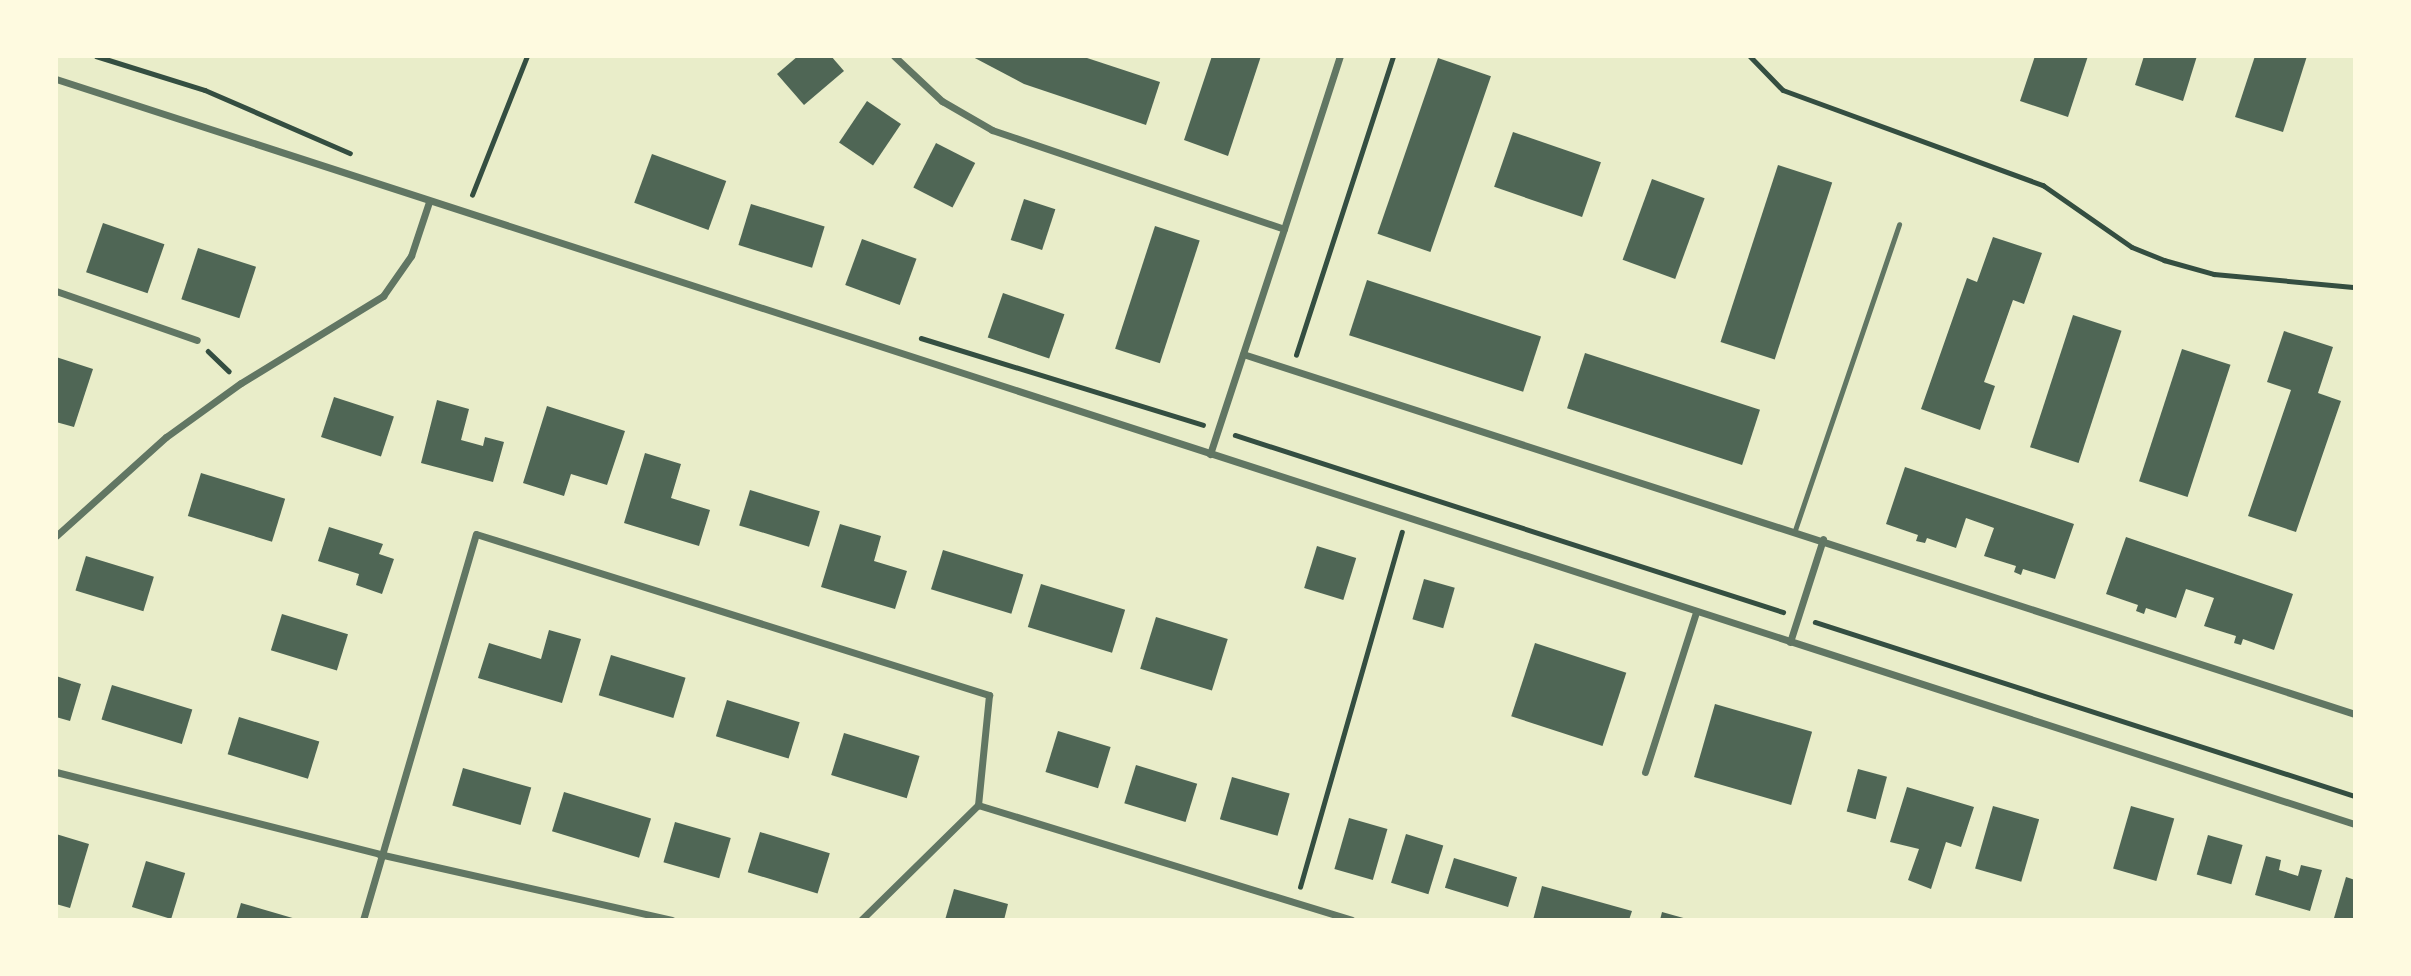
<!DOCTYPE html>
<style>
body{margin:0}
#map{position:relative;width:2411px;height:976px;overflow:hidden;background:#e9edc9;font-family:"Fira Sans",sans-serif}
div>[style]{position:absolute}
.building>*{inset:0;background:#4f6655;transform-origin:0 0}
.path>*{height:4.5px;margin:-2.25px;padding:0 2.25px;transform-origin:2.25px;border-radius:2.25px;background:#344e41}
.service>*{height:5px;margin:-2.5px;padding:0 2.5px;transform-origin:2.5px;border-radius:2.5px;background:#617663}
.minor>*{height:7px;margin:-3.5px;padding:0 3.5px;transform-origin:3.5px;border-radius:3.5px;background:#617663}
span{translate:-50% -50%;white-space:nowrap;text-align:center;line-height:1.15;-webkit-text-stroke:5px #fefae0;paint-order:stroke}
.frame{position:absolute;inset:0;border:58px solid #fefae0;pointer-events:none}
</style>
<div id="map">
<div class="building">
<i style="clip-path:polygon(798px 56px,831px 56px,844px 71px,804px 105px,777px 74px)"></i>
<i style="clip-path:polygon(971px 56px,1081px 56px,1160px 82px,1146px 125px,1024px 84px)"></i>
<i style="clip-path:polygon(1212px 56px,1261px 56px,1228px 156px,1184px 140px)"></i>
<i style="clip-path:polygon(2035px 56px,2088px 56px,2068px 117px,2020px 101px)"></i>
<i style="clip-path:polygon(2144px 56px,2197px 56px,2183px 101px,2135px 85px)"></i>
<i style="clip-path:polygon(2255px 56px,2307px 56px,2283px 132px,2235px 117px)"></i>
<i style="left:1438px;top:58px;width:56px;height:186px;rotate:19deg"></i>
<i style="left:867px;top:101px;width:41px;height:50px;rotate:34deg"></i>
<i style="left:1513px;top:132px;width:93px;height:58px;rotate:19deg"></i>
<i style="left:936px;top:143px;width:44px;height:50px;rotate:27deg"></i>
<i style="left:652px;top:154px;width:79px;height:52px;rotate:20deg"></i>
<i style="left:1778px;top:165px;width:57px;height:186px;rotate:18deg"></i>
<i style="left:1652px;top:179px;width:56px;height:86px;rotate:20deg"></i>
<i style="left:1024px;top:199px;width:33px;height:43px;rotate:18deg"></i>
<i style="left:751px;top:204px;width:77px;height:43px;rotate:17deg"></i>
<i style="left:103px;top:223px;width:65px;height:52px;rotate:19deg"></i>
<i style="left:1155px;top:226px;width:47px;height:129px;rotate:18deg"></i>
<i style="clip-path:polygon(1993px 237px,2042px 253px,2024px 304px,2013px 300px,1984px 382px,1995px 386px,1980px 430px,1921px 409px,1967px 278px,1977px 282px)"></i>
<i style="left:862px;top:239px;width:58px;height:49px;rotate:20deg"></i>
<i style="left:198px;top:248px;width:61px;height:54px;rotate:18deg"></i>
<i style="left:1367px;top:280px;width:183px;height:58px;rotate:18deg"></i>
<i style="left:1003px;top:293px;width:65px;height:47px;rotate:19deg"></i>
<i style="left:2073px;top:315px;width:51px;height:139px;rotate:18deg"></i>
<i style="clip-path:polygon(2284px 331px,2333px 347px,2318px 393px,2341px 401px,2296px 532px,2248px 516px,2291px 390px,2267px 382px)"></i>
<i style="left:2182px;top:349px;width:51px;height:139px;rotate:18deg"></i>
<i style="left:1585px;top:353px;width:184px;height:58px;rotate:18deg"></i>
<i style="clip-path:polygon(56px 357px,93px 369px,74px 427px,56px 422px)"></i>
<i style="left:334px;top:397px;width:63px;height:42px;rotate:18deg"></i>
<i style="clip-path:polygon(437px 400px,469px 409px,461px 440px,483px 446px,485px 437px,504px 442px,493px 482px,421px 463px)"></i>
<i style="clip-path:polygon(547px 406px,625px 431px,607px 485px,571px 474px,564px 496px,523px 483px)"></i>
<i style="clip-path:polygon(645px 453px,681px 464px,671px 498px,710px 510px,699px 546px,624px 523px)"></i>
<i style="clip-path:polygon(1905px 467px,2074px 524px,2055px 579px,2023px 569px,2021px 575px,2014px 572px,2016px 566px,1984px 556px,1994px 528px,1966px 518px,1956px 548px,1927px 538px,1925px 543px,1916px 541px,1918px 535px,1886px 524px)"></i>
<i style="left:201px;top:473px;width:88px;height:45px;rotate:17deg"></i>
<i style="left:750px;top:490px;width:73px;height:37px;rotate:17deg"></i>
<i style="clip-path:polygon(840px 524px,881px 536px,874px 561px,907px 571px,895px 609px,821px 587px)"></i>
<i style="clip-path:polygon(329px 527px,383px 544px,379px 554px,394px 559px,382px 594px,356px 585px,359px 574px,318px 561px)"></i>
<i style="clip-path:polygon(2126px 537px,2293px 594px,2274px 650px,2243px 639px,2241px 645px,2234px 643px,2236px 636px,2204px 626px,2214px 598px,2186px 589px,2176px 618px,2146px 608px,2144px 614px,2136px 611px,2138px 605px,2106px 594px)"></i>
<i style="left:1317px;top:546px;width:41px;height:44px;rotate:17deg"></i>
<i style="left:943px;top:550px;width:84px;height:41px;rotate:17deg"></i>
<i style="left:86px;top:556px;width:71px;height:36px;rotate:17deg"></i>
<i style="left:1424px;top:579px;width:32px;height:42px;rotate:16deg"></i>
<i style="left:1041px;top:584px;width:88px;height:45px;rotate:17deg"></i>
<i style="left:282px;top:614px;width:69px;height:38px;rotate:17deg"></i>
<i style="left:1156px;top:617px;width:75px;height:54px;rotate:17deg"></i>
<i style="clip-path:polygon(549px 630px,581px 639px,562px 703px,478px 678px,489px 643px,541px 659px)"></i>
<i style="left:1535px;top:643px;width:96px;height:77px;rotate:18deg"></i>
<i style="left:611px;top:655px;width:78px;height:42px;rotate:17deg"></i>
<i style="clip-path:polygon(56px 676px,81px 684px,70px 721px,56px 717px)"></i>
<i style="left:112px;top:685px;width:84px;height:36px;rotate:17deg"></i>
<i style="left:727px;top:700px;width:76px;height:38px;rotate:17deg"></i>
<i style="left:1715px;top:704px;width:101px;height:76px;rotate:16deg"></i>
<i style="left:239px;top:717px;width:84px;height:39px;rotate:17deg"></i>
<i style="left:1058px;top:731px;width:55px;height:43px;rotate:17deg"></i>
<i style="left:844px;top:733px;width:79px;height:44px;rotate:17deg"></i>
<i style="left:1136px;top:765px;width:64px;height:40px;rotate:17deg"></i>
<i style="left:463px;top:768px;width:71px;height:39px;rotate:16deg"></i>
<i style="left:1858px;top:769px;width:30px;height:44px;rotate:15deg"></i>
<i style="left:1232px;top:777px;width:60px;height:44px;rotate:16deg"></i>
<i style="clip-path:polygon(1907px 787px,1974px 807px,1961px 847px,1946px 842px,1931px 889px,1908px 880px,1919px 849px,1890px 842px)"></i>
<i style="left:564px;top:792px;width:91px;height:41px;rotate:17deg"></i>
<i style="left:1993px;top:806px;width:48px;height:65px;rotate:16deg"></i>
<i style="left:2131px;top:806px;width:45px;height:65px;rotate:16deg"></i>
<i style="left:1349px;top:818px;width:40px;height:53px;rotate:16deg"></i>
<i style="left:675px;top:822px;width:58px;height:42px;rotate:16deg"></i>
<i style="left:760px;top:832px;width:73px;height:42px;rotate:17deg"></i>
<i style="clip-path:polygon(56px 834px,89px 844px,70px 908px,56px 904px)"></i>
<i style="left:1406px;top:834px;width:39px;height:51px;rotate:17deg"></i>
<i style="left:2208px;top:835px;width:36px;height:41px;rotate:16deg"></i>
<i style="clip-path:polygon(2266px 856px,2281px 860px,2279px 870px,2298px 876px,2301px 865px,2322px 870px,2310px 911px,2255px 895px)"></i>
<i style="left:1454px;top:858px;width:66px;height:31px;rotate:17deg"></i>
<i style="left:146px;top:861px;width:41px;height:48px;rotate:17deg"></i>
<i style="clip-path:polygon(2346px 877px,2355px 880px,2355px 920px,2334px 918px)"></i>
<i style="clip-path:polygon(1542px 886px,1632px 911px,1629px 920px,1533px 920px)"></i>
<i style="clip-path:polygon(954px 889px,1008px 904px,1004px 920px,945px 920px)"></i>
<i style="clip-path:polygon(241px 903px,296px 919px,296px 920px,236px 920px)"></i>
<i style="clip-path:polygon(1662px 912px,1687px 919px,1687px 920px,1660px 920px)"></i>
</div>
<div class="path">
<i style="left:96px;top:56px;width:114px;rotate:17.3deg"></i>
<i style="left:205px;top:90px;width:158px;rotate:23.5deg"></i>
<i style="left:694px;top:56px;width:11px"></i>
<i style="left:1750px;top:56px;width:47px;rotate:45.9deg"></i>
<i style="left:1783px;top:90px;width:277px;rotate:20.1deg"></i>
<i style="left:2043px;top:185px;width:108px;rotate:34.9deg"></i>
<i style="left:2132px;top:247px;width:35px;rotate:22deg"></i>
<i style="left:2164px;top:260px;width:52px;rotate:15.6deg"></i>
<i style="left:2214px;top:274px;width:142px;rotate:5.3deg"></i>
<i style="left:472px;top:195px;width:149px;rotate:-68.4deg"></i>
<i style="left:921px;top:338px;width:295px;rotate:17.1deg"></i>
<i style="left:208px;top:351px;width:29px;rotate:44deg"></i>
<i style="left:1296px;top:355px;width:314px;rotate:-72deg"></i>
<i style="left:1235px;top:435px;width:576px;rotate:17.9deg"></i>
<i style="left:1815px;top:622px;width:567px;rotate:17.86deg"></i>
<i style="left:1300px;top:887px;width:369px;rotate:-74deg"></i>
</div>
<div class="service">
<i style="left:1795px;top:530px;width:323px;rotate:-71.2deg"></i>
</div>
<div class="minor">
<i style="left:894px;top:56px;width:66px;rotate:43.2deg"></i>
<i style="left:942px;top:101px;width:58px;rotate:30.1deg"></i>
<i style="left:992px;top:130px;width:308px;rotate:18.7deg"></i>
<i style="left:1284px;top:229px;width:237px;rotate:108.2deg"></i>
<i style="left:56px;top:79px;width:2417px;rotate:17.96deg"></i>
<i style="left:1284px;top:229px;width:182px;rotate:-72.1deg"></i>
<i style="left:56px;top:291px;width:149px;rotate:19.2deg"></i>
<i style="left:1243px;top:354px;width:1169px;rotate:17.94deg"></i>
<i style="left:56px;top:536px;width:148px;rotate:-42deg"></i>
<i style="left:166px;top:437px;width:92px;rotate:-35.8deg"></i>
<i style="left:241px;top:383px;width:167px;rotate:-31.5deg"></i>
<i style="left:383px;top:296px;width:49px;rotate:-55deg"></i>
<i style="left:411px;top:256px;width:57px;rotate:-71.6deg"></i>
<i style="left:1790px;top:642px;width:108px;rotate:-72.2deg"></i>
<i style="left:56px;top:772px;width:333px;rotate:14.2deg"></i>
<i style="left:379px;top:854px;width:300px;rotate:12.7deg"></i>
<i style="left:1645px;top:772px;width:168px;rotate:-72.3deg"></i>
<i style="left:363px;top:920px;width:402px;rotate:-73.7deg"></i>
<i style="left:476px;top:534px;width:538px;rotate:17.42deg"></i>
<i style="left:989px;top:695px;width:111px;rotate:95.7deg"></i>
<i style="left:861px;top:920px;width:164px;rotate:-44.5deg"></i>
<i style="left:978px;top:805px;width:391px;rotate:17.1deg"></i>
</div>
<div class="frame"></div>
</div>
